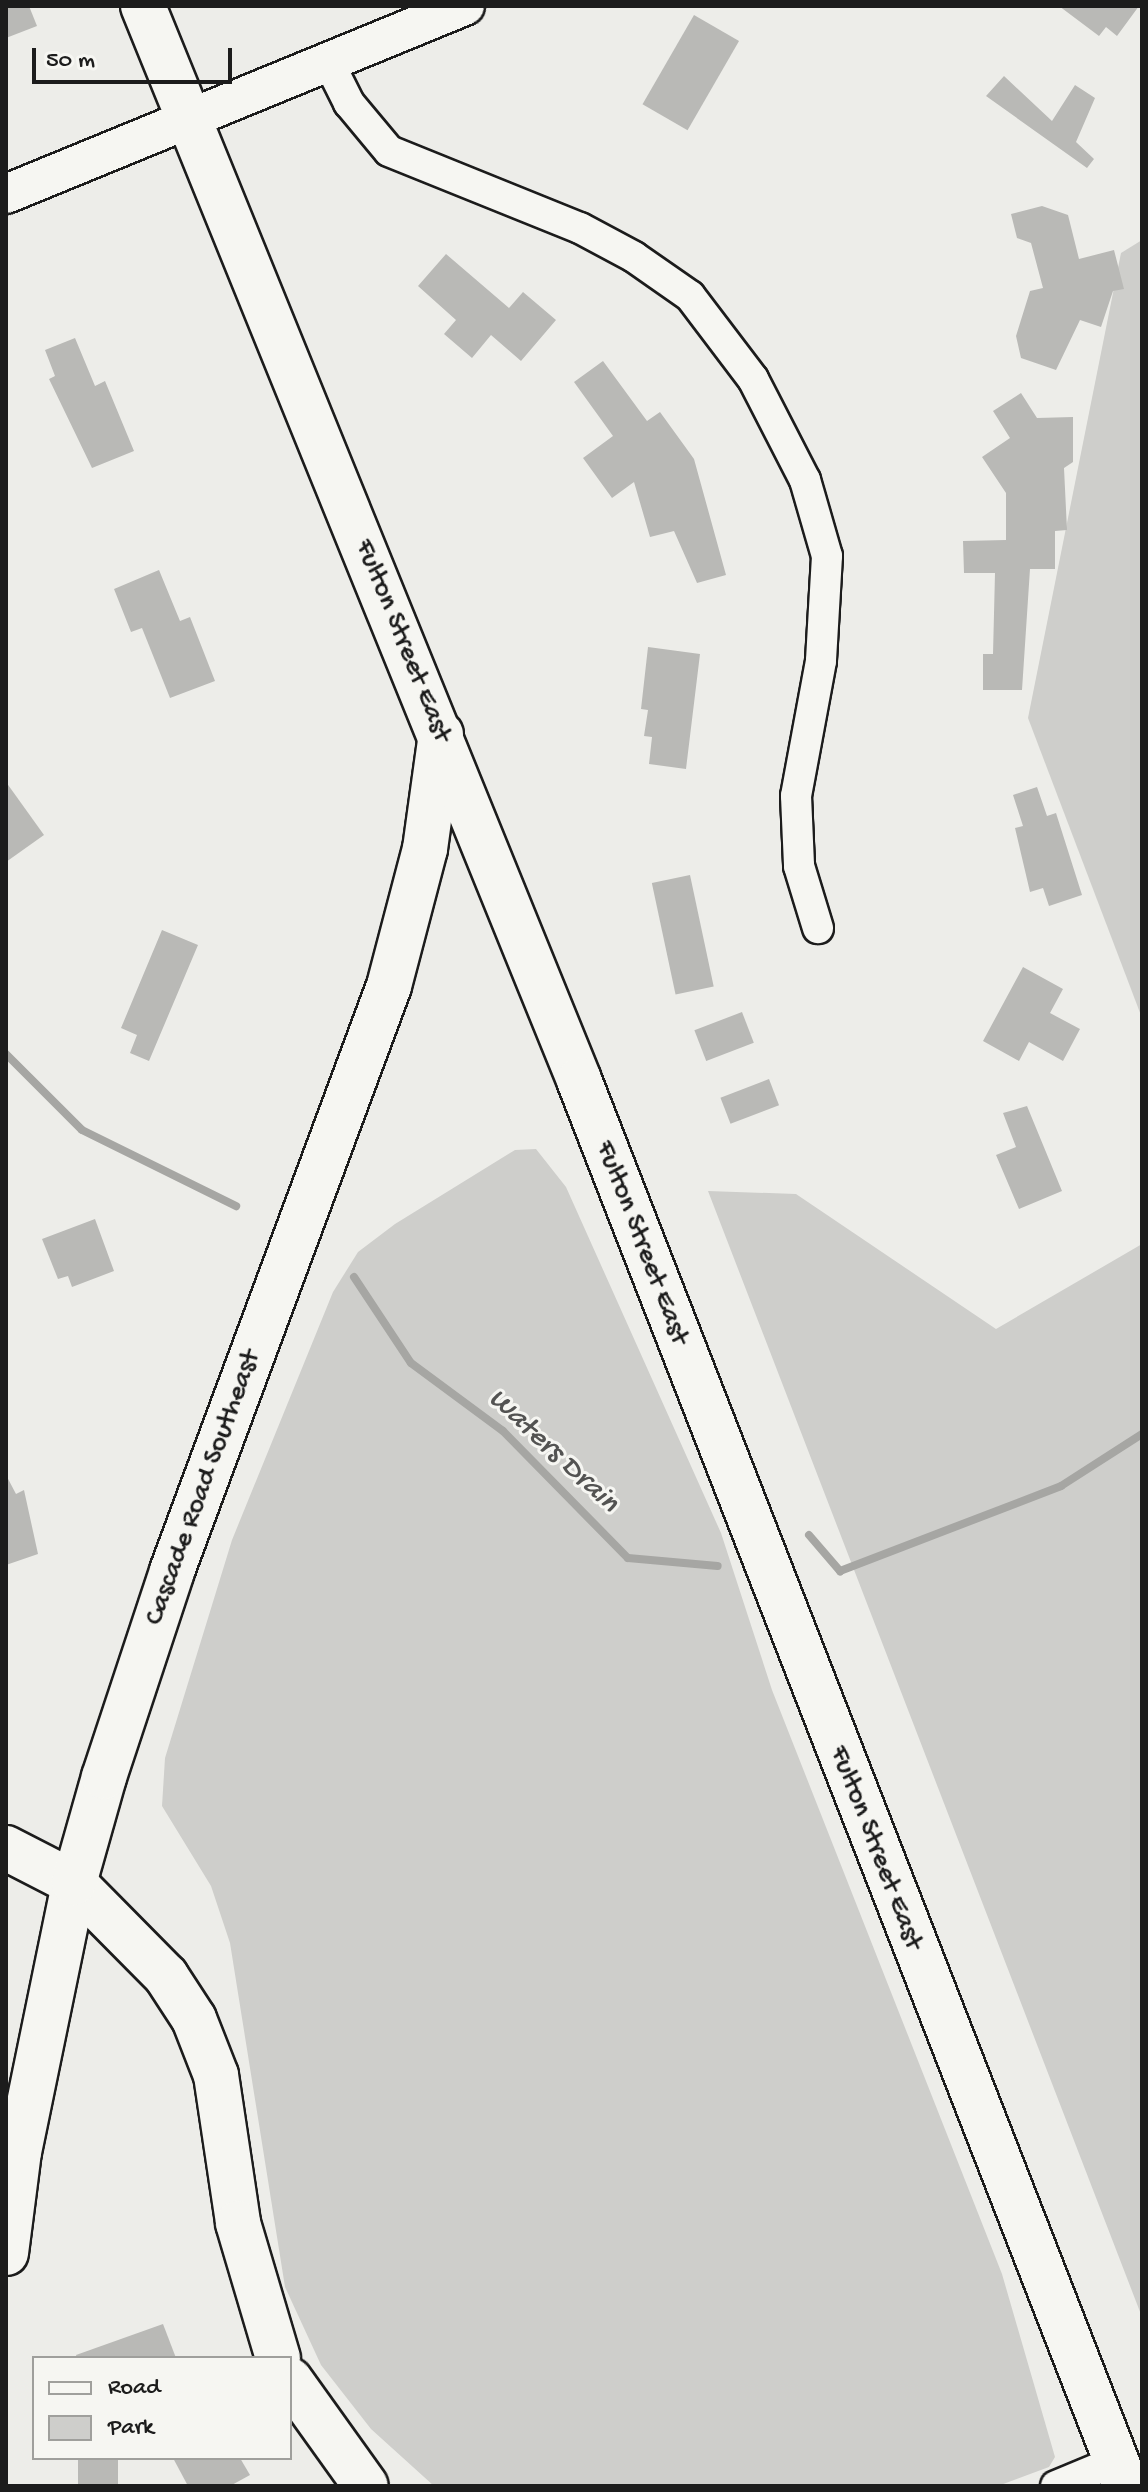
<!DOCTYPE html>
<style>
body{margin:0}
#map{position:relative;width:1148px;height:2492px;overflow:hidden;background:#edede9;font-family:"Gochi Hand",sans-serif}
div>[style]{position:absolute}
.green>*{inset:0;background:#cececb}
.stream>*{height:8px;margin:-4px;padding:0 4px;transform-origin:4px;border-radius:4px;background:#a6a6a3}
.building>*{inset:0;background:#b9b9b6;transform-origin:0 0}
.roads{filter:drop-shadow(2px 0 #1c1c1c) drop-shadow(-2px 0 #1c1c1c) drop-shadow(0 2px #1c1c1c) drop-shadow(0 -2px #1c1c1c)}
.minor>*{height:30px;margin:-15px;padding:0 15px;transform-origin:15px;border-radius:15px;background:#f6f6f2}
.tertiary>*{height:38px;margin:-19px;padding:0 19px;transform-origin:19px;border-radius:19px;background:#f6f6f2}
.secondary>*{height:44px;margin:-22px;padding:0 22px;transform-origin:22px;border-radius:22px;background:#f6f6f2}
.primary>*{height:44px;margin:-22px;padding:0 22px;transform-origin:22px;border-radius:22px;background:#f6f6f2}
span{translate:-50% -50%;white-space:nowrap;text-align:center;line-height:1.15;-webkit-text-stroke:6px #f6f6f2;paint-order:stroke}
.street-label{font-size:28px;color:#1c1c1c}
.water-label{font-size:30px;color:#535352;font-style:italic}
.frame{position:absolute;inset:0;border:8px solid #1c1c1c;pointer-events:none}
.legend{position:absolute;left:32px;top:2356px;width:260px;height:104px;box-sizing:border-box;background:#f6f6f2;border:2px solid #9f9f9c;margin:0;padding:10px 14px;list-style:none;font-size:24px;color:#1c1c1c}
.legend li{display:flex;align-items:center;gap:16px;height:40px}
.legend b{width:40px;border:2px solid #9f9f9c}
.scale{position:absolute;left:32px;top:48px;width:200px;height:36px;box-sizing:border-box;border:4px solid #1c1c1c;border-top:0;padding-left:10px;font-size:24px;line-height:28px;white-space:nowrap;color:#1c1c1c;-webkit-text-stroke:6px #f6f6f2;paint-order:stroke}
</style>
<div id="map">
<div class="green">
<i style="clip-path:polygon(1142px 240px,1142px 1018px,1028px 718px,1121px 253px)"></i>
<i style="clip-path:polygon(536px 1149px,566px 1187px,721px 1533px,772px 1690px,1002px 2274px,1055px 2457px,1049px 2467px,998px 2486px,434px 2486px,371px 2429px,321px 2365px,285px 2287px,230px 1943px,211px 1886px,162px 1806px,165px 1758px,232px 1540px,333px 1292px,358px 1252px,395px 1224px,515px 1150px)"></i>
<i style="clip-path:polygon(708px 1191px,796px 1194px,996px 1329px,1142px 1244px,1142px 2317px)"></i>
</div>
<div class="stream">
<i style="left:6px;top:1054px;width:107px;rotate:45deg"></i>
<i style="left:82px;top:1130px;width:172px;rotate:26.3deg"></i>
<i style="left:354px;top:1277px;width:103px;rotate:56.5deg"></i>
<i style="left:411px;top:1363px;width:114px;rotate:36.5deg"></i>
<i style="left:503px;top:1431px;width:178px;rotate:45.5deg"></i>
<i style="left:628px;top:1558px;width:90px;rotate:5.1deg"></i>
<i style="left:809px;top:1535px;width:48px;rotate:49.3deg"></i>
<i style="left:840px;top:1571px;width:237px;rotate:-21deg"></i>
<i style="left:1061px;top:1486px;width:96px;rotate:-32.7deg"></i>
</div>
<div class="building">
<i style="clip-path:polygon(6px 6px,29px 6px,37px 26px,6px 38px)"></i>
<i style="clip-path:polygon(1059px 6px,1139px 6px,1117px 36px,1106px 27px,1099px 36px)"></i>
<i style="left:694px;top:15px;width:52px;height:103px;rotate:30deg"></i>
<i style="clip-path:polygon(1004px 76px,1052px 121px,1075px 85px,1095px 98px,1076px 142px,1094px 159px,1087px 168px,986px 96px)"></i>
<i style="clip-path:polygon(1042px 206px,1068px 215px,1079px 259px,1114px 250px,1124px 289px,1113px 291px,1101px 327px,1080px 320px,1056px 370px,1021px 358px,1016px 336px,1030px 291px,1043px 288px,1031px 243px,1017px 238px,1011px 214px)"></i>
<i style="clip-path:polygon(446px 254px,509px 308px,523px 292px,556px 320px,521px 361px,491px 335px,472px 358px,444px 334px,456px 320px,418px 286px)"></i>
<i style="clip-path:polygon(75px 338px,95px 386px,105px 381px,134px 451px,92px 468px,49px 379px,55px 376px,45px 350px)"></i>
<i style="clip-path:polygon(603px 361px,647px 421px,660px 412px,694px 459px,726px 575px,697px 583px,674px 531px,650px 537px,634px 482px,612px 498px,583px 458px,613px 436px,574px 382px)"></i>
<i style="clip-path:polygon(1021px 393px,1037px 418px,1073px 417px,1073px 462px,1064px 468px,1067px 530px,1055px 531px,1055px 569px,1030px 569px,1022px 690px,983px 690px,983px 654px,993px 654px,995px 573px,964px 573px,963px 541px,1006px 540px,1006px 493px,982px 457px,1010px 438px,993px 411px)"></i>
<i style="clip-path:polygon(159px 570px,180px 621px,190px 617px,215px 681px,170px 698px,142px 628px,131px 632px,114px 589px)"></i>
<i style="clip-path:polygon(648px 647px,700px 654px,686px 769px,649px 764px,652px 737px,644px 736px,648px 710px,641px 709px)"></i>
<i style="clip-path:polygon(6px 782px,44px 835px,6px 862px)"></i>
<i style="clip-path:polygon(1037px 787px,1047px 816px,1056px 813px,1082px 895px,1049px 906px,1043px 888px,1030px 892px,1015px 828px,1023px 826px,1013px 795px)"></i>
<i style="left:690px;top:875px;width:114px;height:39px;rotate:78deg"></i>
<i style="clip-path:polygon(162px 930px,198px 945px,149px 1061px,130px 1053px,137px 1035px,121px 1028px)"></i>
<i style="clip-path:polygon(1023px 967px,1063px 989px,1050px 1013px,1080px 1029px,1063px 1061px,1029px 1042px,1019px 1061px,983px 1041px)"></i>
<i style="left:742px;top:1012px;width:33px;height:51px;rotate:69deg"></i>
<i style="left:769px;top:1079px;width:28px;height:52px;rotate:69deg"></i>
<i style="clip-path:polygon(1027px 1106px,1062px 1191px,1019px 1209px,996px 1155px,1016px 1147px,1003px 1113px)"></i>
<i style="clip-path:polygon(95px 1219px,114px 1271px,72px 1287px,68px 1276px,58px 1279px,42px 1239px)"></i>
<i style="clip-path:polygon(6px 1475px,16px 1494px,24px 1490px,38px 1554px,6px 1565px)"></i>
<i style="clip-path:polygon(163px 2324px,176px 2358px,77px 2358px,76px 2355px)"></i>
<i style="left:78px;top:2458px;width:40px;height:28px"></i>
<i style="clip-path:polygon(173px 2458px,240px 2458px,250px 2475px,230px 2486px,188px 2486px)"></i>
</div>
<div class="roads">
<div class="minor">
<i style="left:329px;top:63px;width:45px;rotate:63.4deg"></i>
<i style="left:349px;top:103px;width:62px;rotate:50.2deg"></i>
<i style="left:389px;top:151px;width:206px;rotate:22deg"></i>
<i style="left:580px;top:228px;width:61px;rotate:28.2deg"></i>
<i style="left:634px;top:257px;width:68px;rotate:34.9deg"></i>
<i style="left:690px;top:296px;width:104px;rotate:52.8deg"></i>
<i style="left:753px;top:379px;width:114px;rotate:62.8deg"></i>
<i style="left:805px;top:480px;width:79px;rotate:73.9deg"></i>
<i style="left:827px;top:556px;width:105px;rotate:93.3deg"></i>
<i style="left:821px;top:661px;width:137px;rotate:100.5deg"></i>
<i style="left:796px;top:796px;width:70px;rotate:87.5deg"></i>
<i style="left:799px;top:866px;width:65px;rotate:73deg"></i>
<i style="left:1056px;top:2486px;width:65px;rotate:-22.6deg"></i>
</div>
<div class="tertiary">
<i style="left:6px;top:194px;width:496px;rotate:-22.3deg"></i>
</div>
<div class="secondary">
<i style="left:6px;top:1848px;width:76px;rotate:27.2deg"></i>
<i style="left:74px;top:1883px;width:131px;rotate:45.3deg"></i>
<i style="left:166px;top:1976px;width:51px;rotate:56.9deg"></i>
<i style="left:194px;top:2019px;width:60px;rotate:68.6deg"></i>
<i style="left:216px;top:2075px;width:150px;rotate:81.5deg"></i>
<i style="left:238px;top:2223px;width:141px;rotate:73.5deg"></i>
<i style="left:6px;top:2253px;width:102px;rotate:-82.7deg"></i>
<i style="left:19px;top:2152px;width:275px;rotate:-78.4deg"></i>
<i style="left:74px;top:1883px;width:110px;rotate:-74.2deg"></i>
<i style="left:104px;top:1777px;width:217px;rotate:-71.7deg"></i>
<i style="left:172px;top:1571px;width:624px;rotate:-69.65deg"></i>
<i style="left:389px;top:986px;width:142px;rotate:-75.3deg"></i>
<i style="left:425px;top:849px;width:116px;rotate:-82.1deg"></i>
<i style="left:290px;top:2380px;width:130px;rotate:54.4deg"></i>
</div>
<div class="primary">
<i style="left:143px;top:6px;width:1159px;rotate:67.9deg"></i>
<i style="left:579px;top:1080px;width:1509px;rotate:68.74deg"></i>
</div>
</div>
<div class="street-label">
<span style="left:402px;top:641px;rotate:68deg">Fulton Street East</span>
<span style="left:641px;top:1243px;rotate:69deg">Fulton Street East</span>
<span style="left:204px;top:1488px;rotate:-70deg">Cascade Road Southeast</span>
<span style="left:875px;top:1848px;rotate:69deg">Fulton Street East</span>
</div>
<div class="water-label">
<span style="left:552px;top:1452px;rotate:43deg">Waters Drain</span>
</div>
<div class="frame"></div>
<ul class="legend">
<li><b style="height:10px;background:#f6f6f2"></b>Road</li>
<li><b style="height:22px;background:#cececb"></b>Park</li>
</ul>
<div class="scale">50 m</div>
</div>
